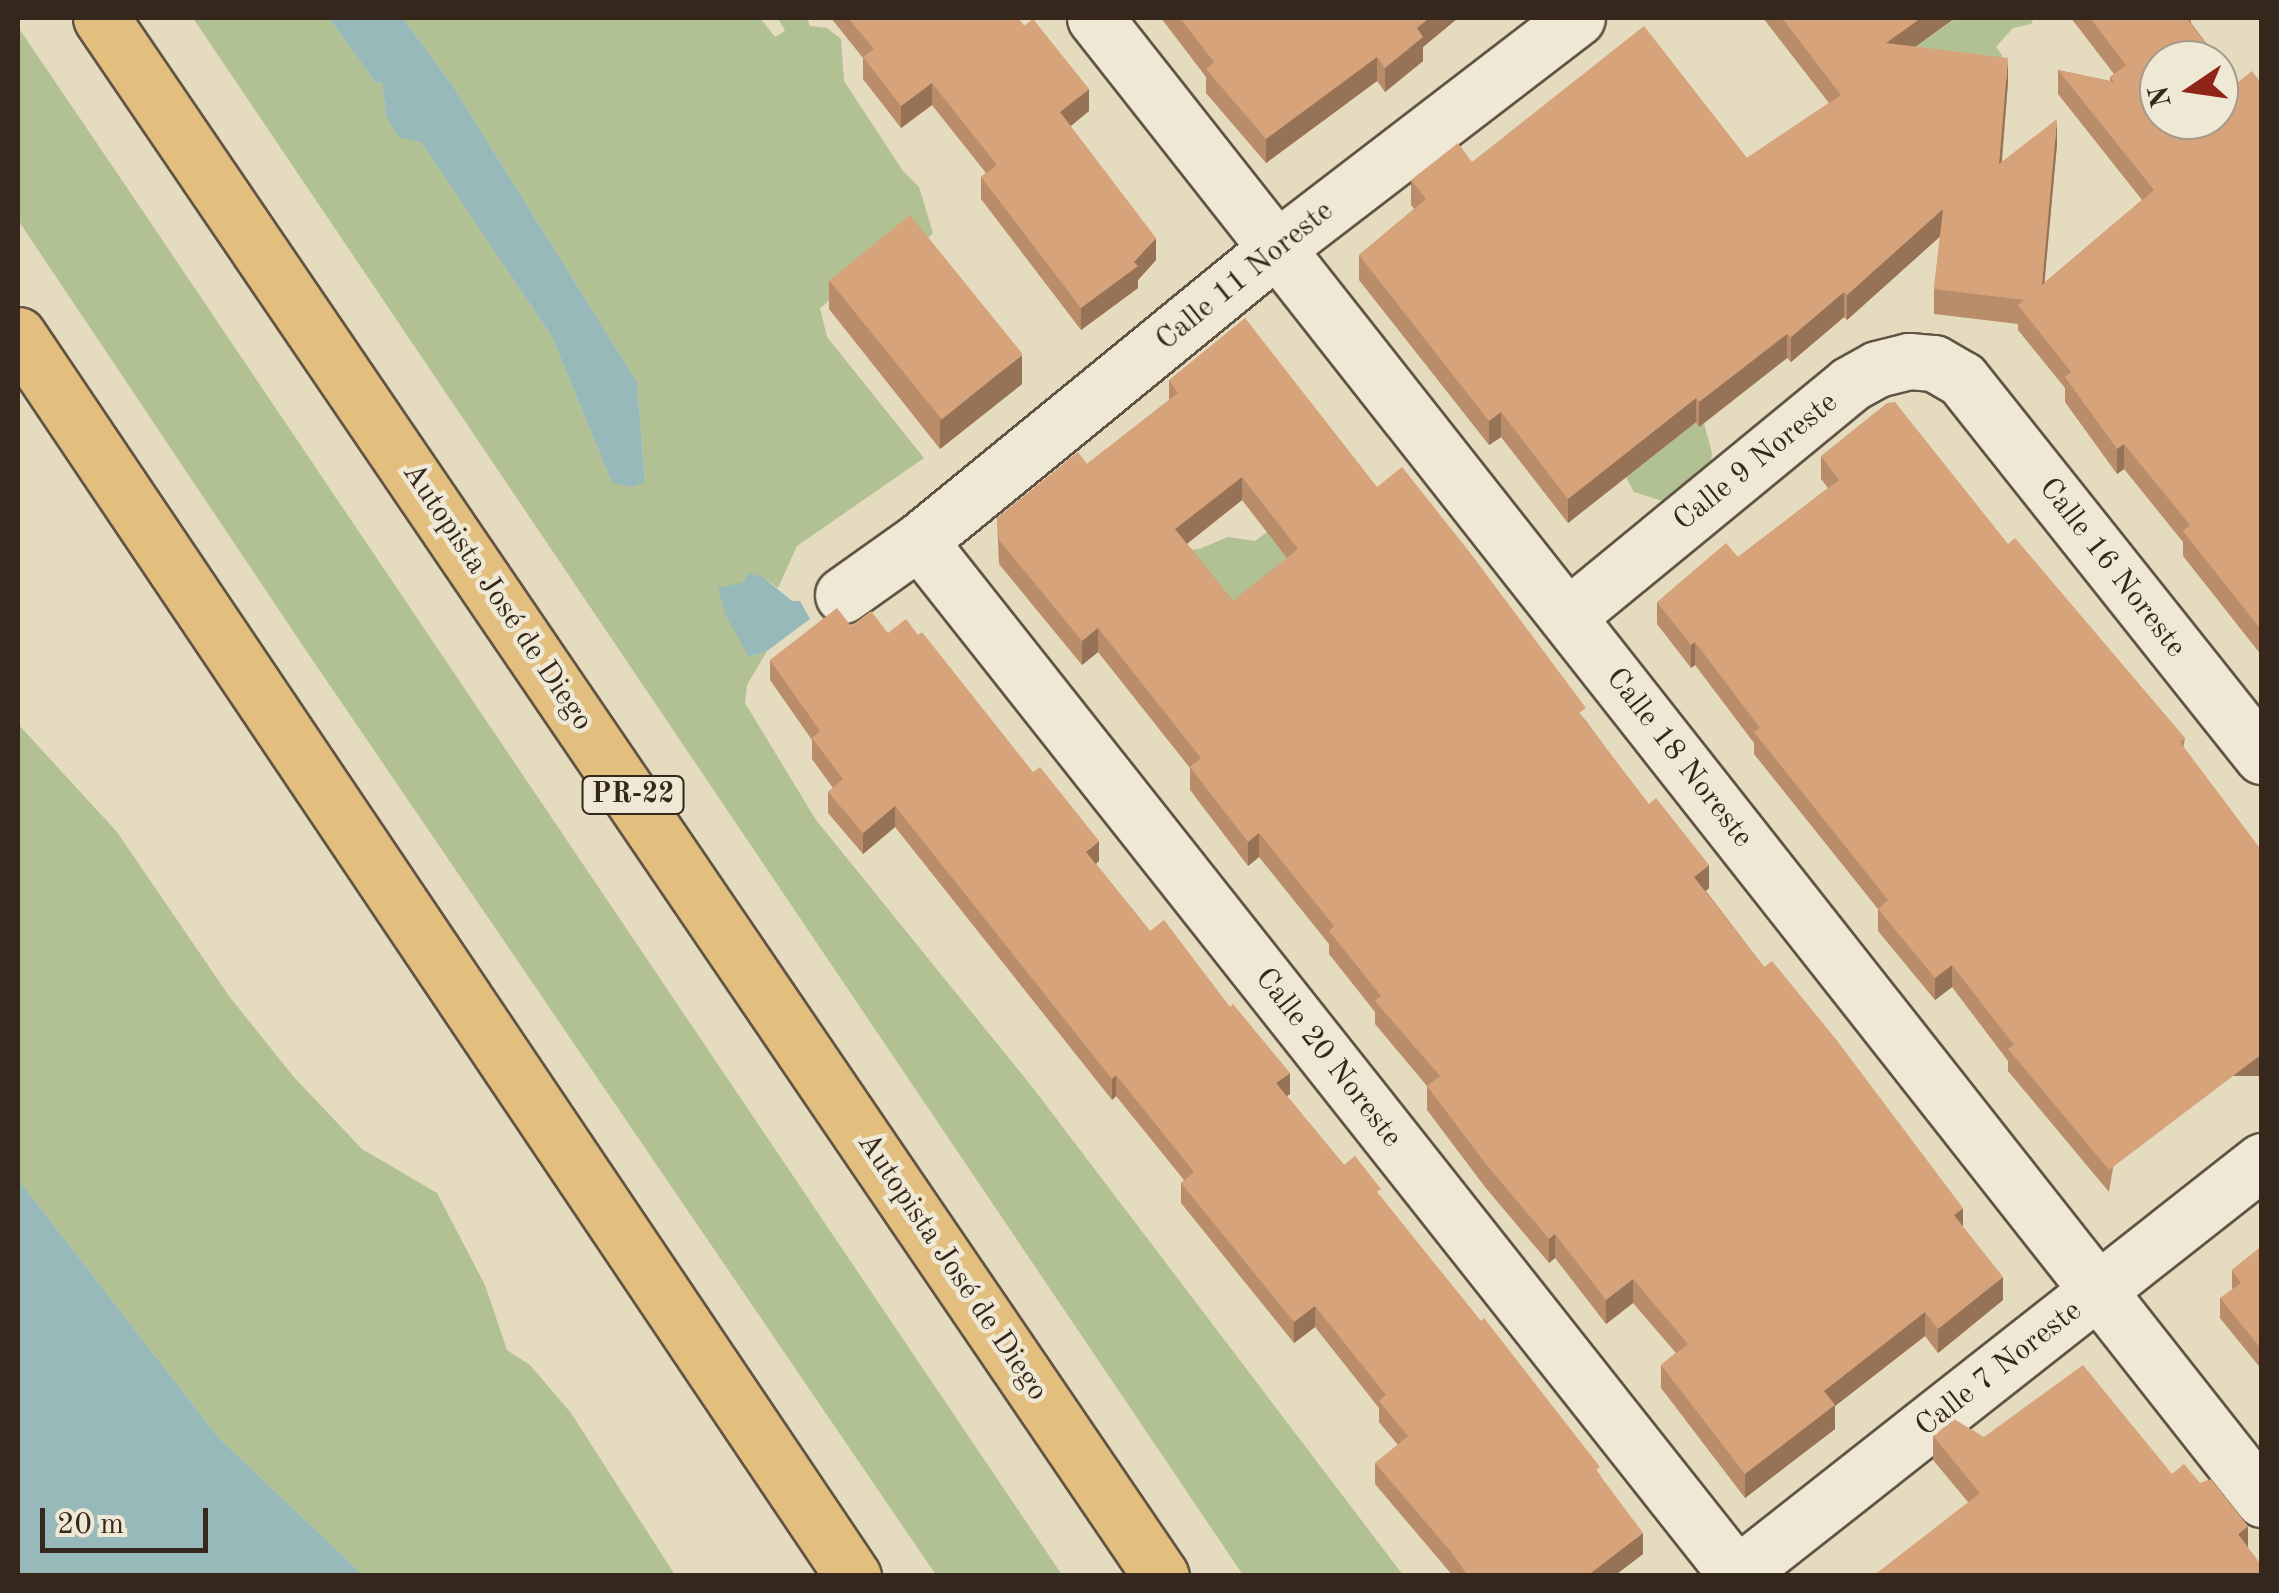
<!DOCTYPE html>
<meta charset="utf-8">
<style>
body{margin:0}
#map{position:relative;width:2279px;height:1593px;overflow:hidden;background:#e5dbbe;font-family:"Old Standard TT",serif}
div>[style]{position:absolute}
.green>*{inset:0;background:#b2c193}
.water>*{inset:0;background:#98b9b9}
.roads{filter:drop-shadow(2px 0 #615444) drop-shadow(-2px 0 #615444) drop-shadow(0 2px #615444) drop-shadow(0 -2px #615444)}
.minor>*{height:55px;margin:-27.5px;padding:0 27.5px;transform-origin:27.5px;border-radius:27.5px;background:#eee8d5}
.motorway>*{height:55px;margin:-27.5px;padding:0 27.5px;transform-origin:27.5px;border-radius:27.5px;background:#e2be7f}
.wall>*{inset:0;background:#b98c6a}
.shaded-wall>*{inset:0;background:#967256;transform-origin:0 0}
.building>*{inset:0;background:#d7a37b;transform-origin:0 0}
span{translate:-50% -50%;white-space:nowrap;text-align:center;line-height:1.15;-webkit-text-stroke:9px #eee8d5;paint-order:stroke}
.shield-label span{padding:2px 8px;background:#eee8d5;border:2px solid;border-radius:8px;-webkit-text-stroke-width:0}
.shield-label{font-size:28px;color:#35271c;font-weight:700}
.street-label{font-size:30px;color:#35271c}
.frame{position:absolute;inset:0;border:20px solid #35271c;pointer-events:none}
.north{position:absolute;left:2139px;top:40px;width:100px;height:100px;box-sizing:border-box;background:#eee8d5;border:2px solid #a49b8b;border-radius:50%;rotate:257deg;font-size:28px;font-weight:700;line-height:40px;text-align:center;color:#35271c}
.north::after{content:'';display:block;margin:auto;width:35px;height:45px;background:#8f2418;clip-path:polygon(50% 0,100% 100%,50% 72%,0 100%)}
.scale{position:absolute;left:40px;top:1508px;width:168px;height:45px;box-sizing:border-box;border:5px solid #35271c;border-top:0;padding-left:12px;font-size:30px;line-height:35px;white-space:nowrap;color:#35271c;-webkit-text-stroke:8px #eee8d5;paint-order:stroke}
</style>
<div id="map">
<div class="green">
<i style="clip-path:polygon(193px 18px,329px 18px,375px 82px,382px 83px,386px 115px,421px 142px,552px 337px,612px 483px,645px 482px,637px 382px,453px 86px,403px 18px,760px 18px,775px 37px,785px 31px,778px 18px,807px 18px,810px 26px,827px 28px,841px 39px,844px 81px,903px 171px,919px 187px,933px 233px,919px 247px,843px 289px,820px 308px,827px 337px,924px 458px,797px 546px,778px 588px,763px 577px,732px 587px,749px 657px,767px 651px,747px 685px,745px 703px,816px 820px,1033px 1088px,1403px 1575px,1243px 1575px)"></i>
<i style="clip-path:polygon(1956px 18px,2034px 18px,2031px 24px,2013px 28px,1996px 47px,2002px 55px,2000px 66px,1907px 53px)"></i>
<i style="clip-path:polygon(18px 27px,138px 204px,1062px 1575px,936px 1575px,303px 646px,18px 220px)"></i>
<i style="clip-path:polygon(1696px 422px,1704px 423px,1712px 453px,1710px 471px,1669px 503px,1634px 492px,1625px 475px)"></i>
<i style="clip-path:polygon(1270px 530px,1299px 561px,1204px 637px,1178px 551px,1199px 549px,1228px 537px,1255px 541px)"></i>
<i style="clip-path:polygon(18px 724px,117px 832px,229px 996px,293px 1076px,362px 1149px,437px 1193px,485px 1285px,507px 1350px,530px 1365px,571px 1413px,675px 1575px,363px 1575px,218px 1437px,18px 1179px)"></i>
</div>
<div class="water">
<i style="clip-path:polygon(329px 18px,403px 18px,453px 86px,637px 382px,645px 482px,632px 487px,612px 483px,552px 337px,421px 142px,398px 137px,386px 115px,382px 83px,375px 82px)"></i>
<i style="clip-path:polygon(748px 573px,763px 577px,792px 601px,800px 601px,810px 619px,767px 651px,749px 657px,725px 614px,718px 588px,744px 582px)"></i>
<i style="clip-path:polygon(18px 1179px,218px 1437px,363px 1575px,18px 1575px)"></i>
</div>
<div class="roads">
<div class="minor">
<i style="left:1095px;top:18px;width:1886px;rotate:51.76deg"></i>
<i style="left:919px;top:541px;width:1320px;rotate:51.65deg"></i>
<i style="left:843px;top:595px;width:93px;rotate:-35.4deg"></i>
<i style="left:919px;top:541px;width:463px;rotate:-39.3deg"></i>
<i style="left:1277px;top:248px;width:378px;rotate:-37.5deg"></i>
<i style="left:1568px;top:616px;width:365px;rotate:-39.4deg"></i>
<i style="left:1850px;top:384px;width:31px;rotate:-29deg"></i>
<i style="left:1877px;top:369px;width:33px;rotate:-14deg"></i>
<i style="left:1909px;top:361px;width:25px;rotate:5deg"></i>
<i style="left:1934px;top:363px;width:32px;rotate:30deg"></i>
<i style="left:1962px;top:379px;width:482px;rotate:51.5deg"></i>
<i style="left:1735px;top:1576px;width:671px;rotate:-38.22deg"></i>
</div>
<div class="motorway">
<i style="left:101px;top:18px;width:1884px;rotate:55.77deg"></i>
<i style="left:18px;top:335px;width:1496px;rotate:56.07deg"></i>
</div>
</div>
<div class="wall">
<i style="clip-path:polygon(831px 18px,1018px 18px,1089px 111px,1070px 126px,1156px 260px,1138px 280px,1138px 288px,1081px 330px,981px 199px,981px 177px,986px 173px,932px 105px,901px 128px,863px 79px,863px 58px)"></i>
<i style="clip-path:polygon(1161px 18px,1458px 18px,1423px 47px,1423px 61px,1385px 92px,1377px 81px,1266px 163px,1206px 93px,1206px 77px)"></i>
<i style="clip-path:polygon(1763px 18px,1955px 18px,1915px 47px,2008px 82px,2002px 163px,2057px 144px,2044px 283px,2142px 200px,2058px 94px,2058px 70px,2110px 81px,2110px 77px,2114px 74px,2071px 18px,2191px 18px,2191px 23px,2237px 83px,2262px 84px,2262px 656px,2183px 556px,2183px 542px,2124px 469px,2117px 474px,2065px 402px,2065px 388px,2018px 330px,2018px 324px,1934px 314px,1934px 289px,1940px 236px,1847px 320px,1844px 317px,1791px 362px,1787px 358px,1699px 427px,1696px 422px,1568px 523px,1501px 437px,1489px 445px,1359px 280px,1359px 255px,1414px 209px,1411px 205px,1411px 180px,1472px 162px,1747px 158px,1829px 103px)"></i>
<i style="clip-path:polygon(829px 281px,1022px 384px,940px 449px,829px 309px)"></i>
<i style="clip-path:polygon(evenodd,1169px 380px,1377px 487px,1586px 721px,1709px 888px,1706px 891px,1963px 1227px,2003px 1300px,1938px 1353px,1925px 1336px,1835px 1406px,1835px 1429px,1745px 1498px,1661px 1388px,1661px 1365px,1676px 1353px,1633px 1303px,1606px 1324px,1555px 1258px,1549px 1263px,1485px 1187px,1427px 1110px,1427px 1086px,1375px 1024px,1375px 1012px,1329px 954px,1329px 944px,1259px 857px,1248px 866px,1190px 790px,1190px 768px,1098px 652px,1082px 665px,999px 564px,997px 518px,1087px 464px,1169px 400px,1169px 380px,1242px 500px,1287px 558px,1233px 601px,1187px 544px,1242px 500px)"></i>
<i style="clip-path:polygon(1821px 456px,2008px 544px,2185px 738px,2109px 1192px,2008px 1071px,2008px 1061px,1952px 987px,1935px 1000px,1878px 931px,1878px 909px,1754px 754px,1754px 743px,1695px 665px,1691px 668px,1657px 624px,1657px 602px,1738px 557px,1828px 488px,1821px 479px)"></i>
<i style="clip-path:polygon(851px 626px,888px 633px,1099px 861px,1096px 864px,1150px 931px,1290px 1094px,1287px 1096px,1344px 1165px,1381px 1197px,1600px 1475px,1643px 1554px,1614px 1576px,1453px 1576px,1375px 1484px,1375px 1463px,1398px 1445px,1379px 1422px,1379px 1408px,1315px 1327px,1294px 1343px,1181px 1203px,1181px 1183px,1184px 1180px,1116px 1096px,1112px 1100px,895px 827px,863px 854px,828px 813px,828px 792px,833px 788px,812px 759px,812px 740px,770px 680px,770px 660px)"></i>
<i style="clip-path:polygon(2262px 1246px,2262px 1370px,2220px 1318px,2220px 1298px,2232px 1290px,2232px 1270px)"></i>
<i style="clip-path:polygon(1933px 1436px,1984px 1437px,2172px 1474px,2248px 1548px,1968px 1502px,1933px 1460px)"></i>
</div>
<div class="shaded-wall">
<i style="clip-path:polygon(1429px 18px,1458px 18px,1423px 47px,1423px 61px,1385px 92px,1385px 68px,1417px 28px)"></i>
<i style="clip-path:polygon(1921px 18px,1955px 18px,1886px 68px,1886px 43px)"></i>
<i style="clip-path:polygon(1377px 57px,1377px 81px,1266px 163px,1266px 139px)"></i>
<i style="clip-path:polygon(2008px 58px,2008px 82px,1999px 189px,1999px 164px)"></i>
<i style="clip-path:polygon(932px 83px,932px 105px,901px 128px,901px 106px)"></i>
<i style="clip-path:polygon(1089px 89px,1089px 111px,1060px 135px,1060px 112px)"></i>
<i style="clip-path:polygon(2057px 119px,2057px 144px,2042px 310px,2042px 285px)"></i>
<i style="clip-path:polygon(1943px 209px,1943px 234px,1847px 320px,1847px 295px)"></i>
<i style="clip-path:polygon(1156px 238px,1156px 260px,1138px 280px,1138px 288px,1081px 330px,1081px 308px,1134px 262px)"></i>
<i style="clip-path:polygon(1844px 292px,1844px 317px,1791px 362px,1791px 337px)"></i>
<i style="clip-path:polygon(1787px 334px,1787px 358px,1699px 427px,1699px 402px)"></i>
<i style="clip-path:polygon(1022px 355px,1022px 384px,940px 449px,940px 420px)"></i>
<i style="clip-path:polygon(1696px 398px,1696px 422px,1568px 523px,1568px 499px)"></i>
<i style="clip-path:polygon(1501px 412px,1501px 437px,1489px 445px,1489px 421px)"></i>
<i style="clip-path:polygon(2124px 444px,2124px 469px,2117px 474px,2117px 449px)"></i>
<i style="clip-path:polygon(1242px 477px,1242px 500px,1175px 553px,1175px 529px)"></i>
<i style="clip-path:polygon(1098px 628px,1098px 652px,1082px 665px,1082px 641px)"></i>
<i style="clip-path:polygon(1695px 642px,1695px 665px,1691px 668px,1691px 645px)"></i>
<i style="clip-path:polygon(895px 806px,895px 827px,863px 854px,863px 833px)"></i>
<i style="clip-path:polygon(1259px 833px,1259px 857px,1248px 866px,1248px 842px)"></i>
<i style="clip-path:polygon(1099px 841px,1099px 861px,1086px 872px,1086px 852px)"></i>
<i style="clip-path:polygon(1709px 865px,1709px 888px,1694px 900px,1694px 877px)"></i>
<i style="clip-path:polygon(1952px 965px,1952px 987px,1935px 1000px,1935px 978px)"></i>
<i style="left:2262px;top:1054px;width:22px;height:192px;rotate:90deg"></i>
<i style="clip-path:polygon(1290px 1073px,1290px 1094px,1276px 1104px,1276px 1083px)"></i>
<i style="clip-path:polygon(1116px 1075px,1116px 1096px,1112px 1100px,1112px 1079px)"></i>
<i style="clip-path:polygon(1963px 1208px,1963px 1232px,1954px 1215px)"></i>
<i style="clip-path:polygon(1555px 1234px,1555px 1258px,1549px 1263px,1549px 1239px)"></i>
<i style="clip-path:polygon(2003px 1277px,2003px 1300px,1938px 1353px,1938px 1329px)"></i>
<i style="clip-path:polygon(1633px 1279px,1633px 1303px,1606px 1324px,1606px 1300px)"></i>
<i style="clip-path:polygon(1315px 1306px,1315px 1327px,1294px 1343px,1294px 1322px)"></i>
<i style="clip-path:polygon(1925px 1312px,1925px 1336px,1835px 1406px,1835px 1429px,1745px 1498px,1745px 1474px,1824px 1391px)"></i>
<i style="clip-path:polygon(2248px 1526px,2248px 1550px,2238px 1534px)"></i>
<i style="clip-path:polygon(1643px 1533px,1643px 1554px,1614px 1576px,1587px 1576px)"></i>
</div>
<div class="building">
<i style="clip-path:polygon(848px 18px,1018px 18px,1024px 26px,1033px 19px,1089px 89px,1060px 112px,1156px 238px,1134px 262px,1138px 266px,1081px 308px,981px 177px,997px 165px,932px 83px,901px 106px,863px 57px,874px 49px)"></i>
<i style="clip-path:polygon(1180px 18px,1429px 18px,1417px 28px,1423px 37px,1385px 68px,1377px 57px,1266px 139px,1206px 69px,1214px 62px)"></i>
<i style="clip-path:polygon(evenodd,1782px 18px,1921px 18px,1886px 43px,2008px 58px,1999px 164px,2057px 119px,2042px 285px,2154px 190px,2058px 70px,2114px 82px,2110px 77px,2126px 65px,2090px 18px,2186px 18px,2237px 83px,2252px 71px,2262px 84px,2262px 631px,2183px 531px,2190px 525px,2124px 444px,2117px 449px,2065px 377px,2071px 372px,2018px 305px,2024px 300px,1934px 289px,1943px 209px,1847px 295px,1844px 292px,1791px 337px,1787px 334px,1699px 402px,1696px 398px,1568px 499px,1501px 412px,1489px 421px,1359px 255px,1426px 199px,1411px 180px,1458px 143px,1472px 162px,1644px 26px,1747px 158px,1841px 95px,1782px 18px,2159px 60px,2219px 60px,2219px 120px,2159px 120px,2159px 60px)"></i>
<i style="left:910px;top:215px;width:179px;height:104px;rotate:51deg"></i>
<i style="clip-path:polygon(evenodd,1245px 318px,1377px 487px,1402px 467px,1471px 554px,1586px 708px,1579px 713px,1649px 804px,1656px 798px,1709px 865px,1694px 877px,1764px 967px,1772px 961px,1835px 1038px,1963px 1208px,1954px 1215px,2003px 1277px,1938px 1329px,1925px 1312px,1824px 1391px,1835px 1405px,1745px 1474px,1661px 1365px,1688px 1344px,1633px 1279px,1606px 1300px,1555px 1234px,1549px 1239px,1485px 1163px,1427px 1086px,1440px 1076px,1375px 1001px,1381px 996px,1329px 931px,1334px 926px,1259px 833px,1248px 842px,1190px 767px,1201px 758px,1098px 628px,1082px 641px,999px 540px,997px 518px,1078px 452px,1087px 464px,1178px 393px,1169px 380px,1245px 318px,1242px 477px,1298px 549px,1233px 601px,1175px 529px,1242px 477px)"></i>
<i style="clip-path:polygon(1895px 402px,2008px 544px,2015px 538px,2185px 738px,2180px 742px,2262px 851px,2262px 1054px,2109px 1170px,2008px 1049px,2014px 1045px,1952px 965px,1935px 978px,1878px 909px,1888px 900px,1754px 732px,1760px 728px,1695px 642px,1691px 645px,1657px 602px,1726px 543px,1738px 557px,1839px 480px,1821px 456px,1887px 403px)"></i>
<i style="clip-path:polygon(837px 608px,851px 626px,871px 611px,888px 633px,906px 619px,918px 635px,922px 632px,1033px 772px,1040px 767px,1099px 841px,1086px 852px,1150px 931px,1164px 920px,1230px 1007px,1233px 1004px,1290px 1073px,1276px 1083px,1344px 1165px,1355px 1156px,1381px 1189px,1377px 1192px,1481px 1321px,1484px 1318px,1600px 1467px,1596px 1470px,1643px 1533px,1587px 1576px,1468px 1576px,1452px 1553px,1375px 1463px,1408px 1436px,1379px 1401px,1386px 1395px,1315px 1306px,1294px 1322px,1181px 1183px,1194px 1172px,1116px 1075px,1112px 1079px,895px 806px,863px 833px,828px 792px,843px 779px,812px 738px,820px 731px,770px 660px)"></i>
<i style="clip-path:polygon(2262px 1246px,2262px 1350px,2220px 1298px,2241px 1283px,2232px 1270px)"></i>
<i style="clip-path:polygon(2083px 1365px,2172px 1474px,2184px 1464px,2200px 1483px,2211px 1479px,2248px 1526px,2238px 1534px,2262px 1566px,2262px 1576px,1873px 1576px,1980px 1493px,1933px 1436px,1954px 1419px,1984px 1437px)"></i>
</div>
<div class="shield-label">
<span style="left:633px;top:795px">PR-22</span>
</div>
<div class="street-label">
<span style="left:1245px;top:276px;rotate:-39deg">Calle 11 Noreste</span>
<span style="left:1756px;top:462px;rotate:-39deg">Calle 9 Noreste</span>
<span style="left:2112px;top:568px;rotate:52deg">Calle 16 Noreste</span>
<span style="left:497px;top:597px;rotate:56deg">Autopista José de Diego</span>
<span style="left:1679px;top:758px;rotate:52deg">Calle 18 Noreste</span>
<span style="left:1328px;top:1058px;rotate:52deg">Calle 20 Noreste</span>
<span style="left:952px;top:1267px;rotate:56deg">Autopista José de Diego</span>
<span style="left:1999px;top:1369px;rotate:-38deg">Calle 7 Noreste</span>
</div>
<div class="frame"></div>
<div class="north">N</div>
<div class="scale">20 m</div>
</div>
